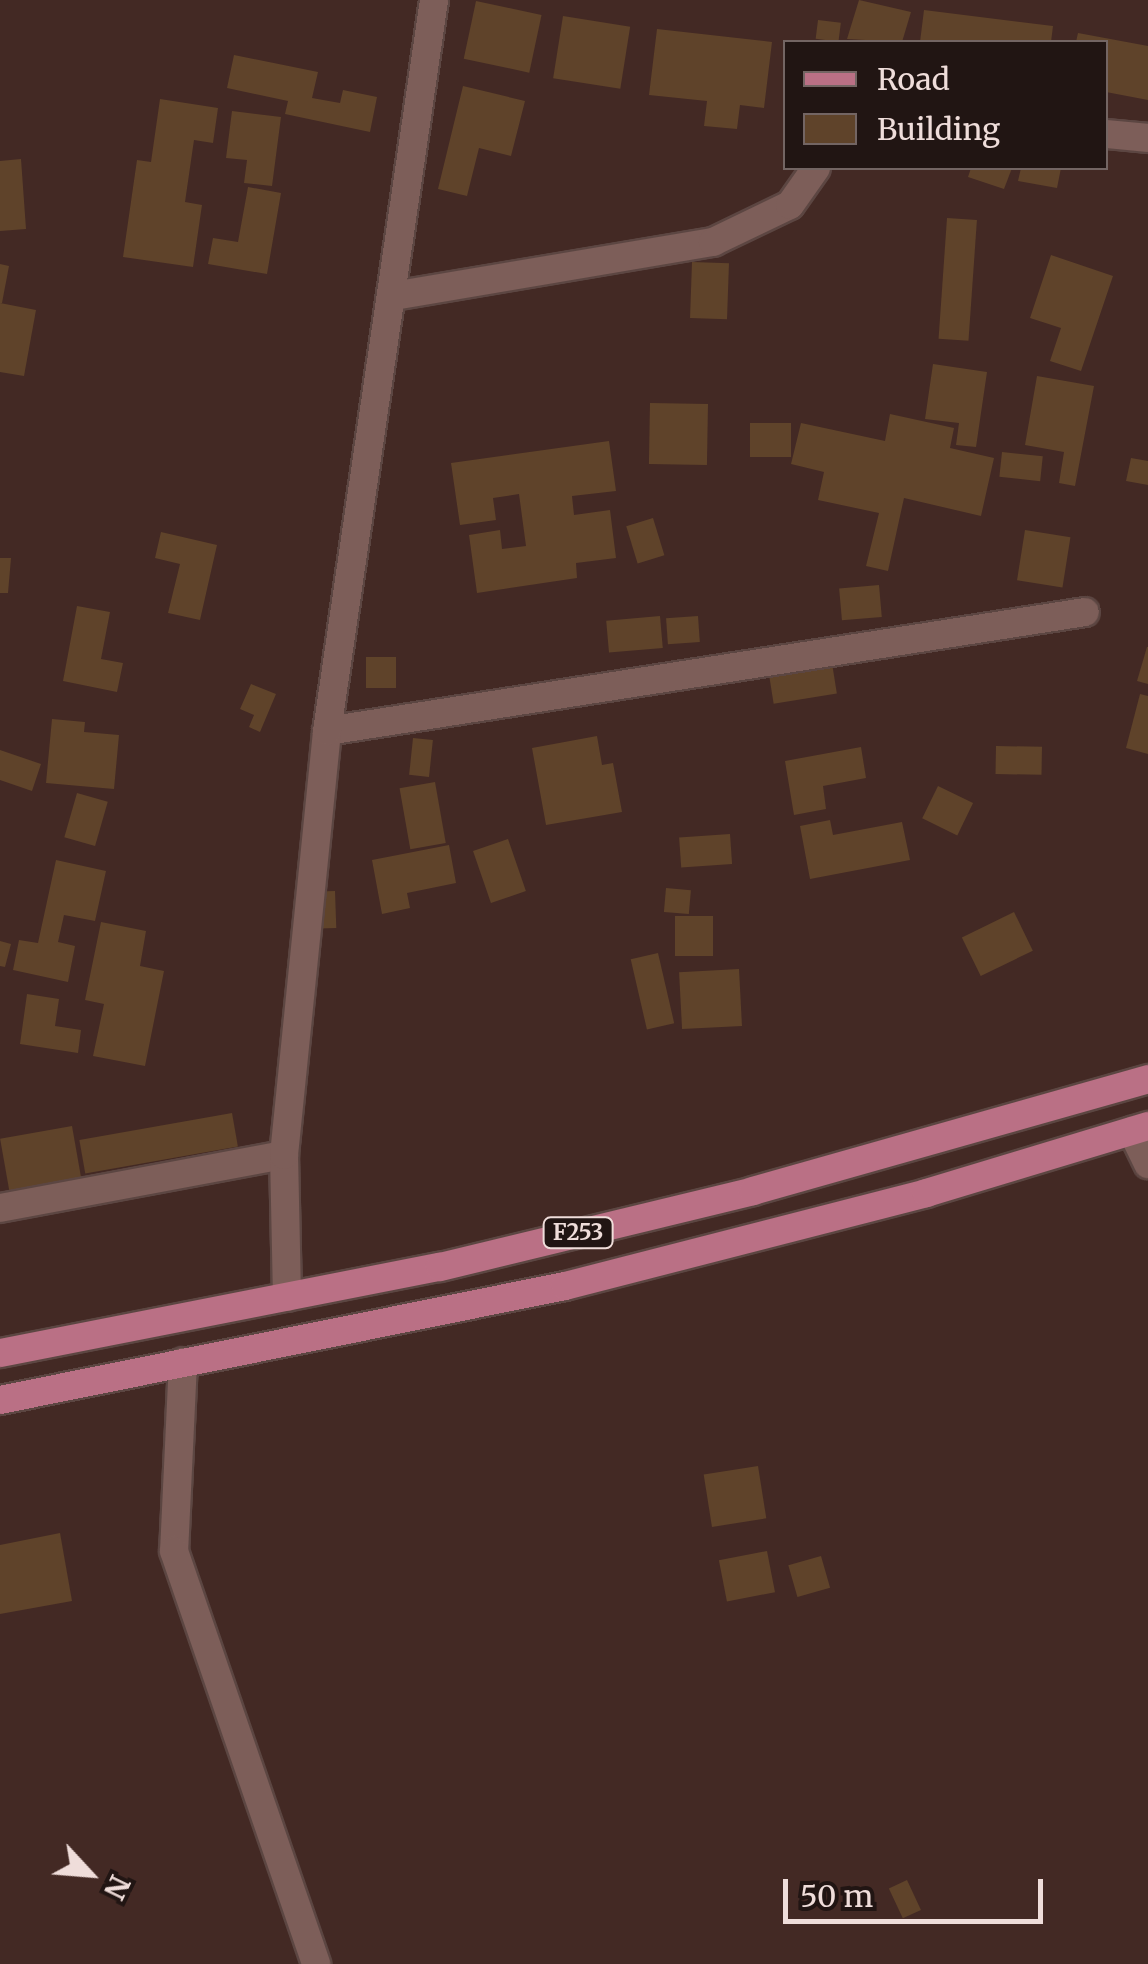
<!DOCTYPE html>
<style>
body{margin:0}
#map{position:relative;width:1148px;height:1964px;overflow:hidden;background:#432924;font-family:Merriweather,serif}
div>[style]{position:absolute}
.building>*{inset:0;background:#5f432a;transform-origin:0 0}
.roads{filter:drop-shadow(2px 0 #5c4642) drop-shadow(-2px 0 #5c4642) drop-shadow(0 2px #5c4642) drop-shadow(0 -2px #5c4642)}
.minor>*{height:28px;margin:-14px;padding:0 14px;transform-origin:14px;border-radius:14px;background:#7d5e59}
.primary>*{height:28px;margin:-14px;padding:0 14px;transform-origin:14px;border-radius:14px;background:#ba7085}
span{translate:-50% -50%;white-space:nowrap;text-align:center;line-height:1.15;-webkit-text-stroke:10px #211513;paint-order:stroke}
.shield-label span{padding:2px 8px;background:#211513;border:2px solid;border-radius:8px;-webkit-text-stroke-width:0}
.shield-label{font-size:22px;color:#efddda;font-weight:700}
.legend{position:absolute;left:783px;top:40px;width:325px;height:130px;box-sizing:border-box;background:#211513;border:2px solid #736563;margin:0;padding:12px 18px;list-style:none;font-size:30px;color:#efddda}
.legend li{display:flex;align-items:center;gap:20px;height:50px}
.legend b{width:50px;border:2px solid #736563}
.north{position:absolute;left:40px;top:1824px;width:100px;height:100px;-webkit-text-stroke:8px #211513;paint-order:stroke;rotate:116deg;font-size:28px;font-weight:700;line-height:40px;text-align:center;color:#efddda}
.north::after{content:'';display:block;margin:auto;width:35px;height:45px;background:#efddda;clip-path:polygon(50% 0,100% 100%,50% 72%,0 100%)}
.scale{position:absolute;left:783px;top:1879px;width:260px;height:45px;box-sizing:border-box;border:5px solid #efddda;border-top:0;padding-left:12px;font-size:30px;line-height:35px;white-space:nowrap;color:#efddda;-webkit-text-stroke:8px #211513;paint-order:stroke}
</style>
<div id="map">
<div class="building">
<i style="clip-path:polygon(859px 0,911px 12px,902px 42px,847px 39px)"></i>
<i style="left:476px;top:1px;width:67px;height:59px;rotate:12deg"></i>
<i style="clip-path:polygon(924px 10px,1053px 26px,1051px 42px,920px 42px)"></i>
<i style="left:563px;top:16px;width:68px;height:63px;rotate:9deg"></i>
<i style="left:818px;top:20px;width:23px;height:19px;rotate:7deg"></i>
<i style="clip-path:polygon(657px 29px,772px 42px,764px 108px,740px 105px,737px 129px,704px 126px,707px 101px,649px 95px)"></i>
<i style="clip-path:polygon(1078px 33px,1148px 46px,1148px 100px,1106px 92px,1106px 42px,1076px 42px)"></i>
<i style="clip-path:polygon(234px 55px,318px 72px,312px 98px,340px 103px,343px 90px,377px 97px,370px 132px,285px 114px,288px 101px,227px 88px)"></i>
<i style="clip-path:polygon(463px 86px,525px 101px,511px 156px,479px 148px,467px 196px,438px 189px)"></i>
<i style="clip-path:polygon(160px 99px,218px 108px,213px 143px,194px 140px,185px 202px,202px 205px,193px 267px,123px 257px,137px 160px,151px 162px)"></i>
<i style="clip-path:polygon(232px 111px,281px 117px,272px 186px,244px 183px,247px 160px,226px 158px)"></i>
<i style="clip-path:polygon(21px 159px,26px 229px,0 231px,0 161px)"></i>
<i style="clip-path:polygon(971px 168px,1012px 168px,1004px 189px,968px 177px)"></i>
<i style="clip-path:polygon(1021px 168px,1061px 168px,1057px 188px,1018px 181px)"></i>
<i style="clip-path:polygon(248px 187px,281px 193px,267px 274px,208px 264px,213px 238px,238px 242px)"></i>
<i style="left:947px;top:218px;width:30px;height:121px;rotate:4deg"></i>
<i style="clip-path:polygon(1051px 255px,1113px 276px,1081px 371px,1050px 361px,1061px 328px,1030px 318px)"></i>
<i style="left:692px;top:262px;width:37px;height:56px;rotate:2deg"></i>
<i style="clip-path:polygon(0 264px,9px 266px,2px 303px,0 303px)"></i>
<i style="clip-path:polygon(0 303px,36px 310px,24px 376px,0 372px)"></i>
<i style="clip-path:polygon(933px 364px,987px 372px,976px 447px,956px 445px,959px 423px,925px 419px)"></i>
<i style="clip-path:polygon(1037px 376px,1094px 386px,1075px 486px,1059px 483px,1064px 452px,1025px 445px)"></i>
<i style="left:650px;top:403px;width:58px;height:61px;rotate:1deg"></i>
<i style="clip-path:polygon(890px 414px,954px 428px,950px 448px,994px 458px,981px 516px,904px 498px,888px 571px,866px 566px,879px 513px,818px 500px,824px 472px,791px 464px,801px 423px,885px 441px)"></i>
<i style="left:791px;top:423px;width:34px;height:41px;rotate:90deg"></i>
<i style="clip-path:polygon(609px 441px,616px 491px,572px 496px,574px 515px,610px 510px,616px 558px,576px 563px,577px 578px,477px 593px,469px 535px,500px 530px,502px 549px,526px 546px,519px 494px,493px 498px,496px 520px,460px 525px,451px 463px)"></i>
<i style="left:1002px;top:452px;width:41px;height:25px;rotate:6deg"></i>
<i style="clip-path:polygon(1131px 458px,1148px 461px,1148px 485px,1126px 481px)"></i>
<i style="left:653px;top:518px;width:39px;height:28px;rotate:73deg"></i>
<i style="left:1025px;top:530px;width:46px;height:51px;rotate:9deg"></i>
<i style="clip-path:polygon(161px 532px,217px 545px,200px 620px,168px 613px,180px 564px,155px 558px)"></i>
<i style="clip-path:polygon(0 558px,11px 558px,8px 593px,0 593px)"></i>
<i style="left:879px;top:585px;width:32px;height:40px;rotate:85deg"></i>
<i style="clip-path:polygon(77px 606px,110px 612px,101px 659px,123px 663px,117px 692px,63px 681px)"></i>
<i style="left:660px;top:616px;width:32px;height:54px;rotate:85deg"></i>
<i style="left:698px;top:616px;width:26px;height:32px;rotate:86deg"></i>
<i style="clip-path:polygon(1147px 647px,1148px 647px,1148px 684px,1137px 681px)"></i>
<i style="left:396px;top:657px;width:31px;height:30px;rotate:90deg"></i>
<i style="left:832px;top:663px;width:31px;height:64px;rotate:81deg"></i>
<i style="clip-path:polygon(251px 684px,276px 694px,260px 732px,249px 727px,254px 715px,240px 709px)"></i>
<i style="clip-path:polygon(1140px 694px,1148px 696px,1148px 754px,1126px 748px)"></i>
<i style="clip-path:polygon(52px 719px,85px 722px,84px 732px,119px 735px,114px 789px,46px 783px)"></i>
<i style="clip-path:polygon(597px 736px,602px 765px,613px 763px,622px 812px,546px 825px,532px 748px)"></i>
<i style="left:413px;top:738px;width:20px;height:37px;rotate:6deg"></i>
<i style="left:996px;top:746px;width:46px;height:28px;rotate:1deg"></i>
<i style="clip-path:polygon(861px 747px,866px 778px,823px 786px,826px 809px,794px 815px,785px 761px)"></i>
<i style="clip-path:polygon(0 750px,41px 764px,32px 791px,0 780px)"></i>
<i style="left:435px;top:782px;width:62px;height:36px;rotate:80deg"></i>
<i style="left:938px;top:786px;width:39px;height:36px;rotate:26deg"></i>
<i style="left:77px;top:793px;width:32px;height:46px;rotate:16deg"></i>
<i style="clip-path:polygon(830px 820px,833px 835px,902px 822px,910px 860px,810px 879px,800px 826px)"></i>
<i style="left:730px;top:834px;width:30px;height:51px;rotate:86deg"></i>
<i style="left:508px;top:839px;width:55px;height:37px;rotate:71deg"></i>
<i style="clip-path:polygon(449px 845px,456px 883px,407px 893px,410px 908px,382px 914px,372px 860px)"></i>
<i style="clip-path:polygon(56px 860px,106px 871px,95px 921px,64px 915px,58px 942px,75px 946px,68px 982px,13px 970px,19px 940px,38px 943px)"></i>
<i style="left:666px;top:888px;width:25px;height:24px;rotate:5deg"></i>
<i style="left:335px;top:891px;width:37px;height:25px;rotate:88deg"></i>
<i style="left:1014px;top:912px;width:43px;height:58px;rotate:64deg"></i>
<i style="left:675px;top:916px;width:38px;height:40px"></i>
<i style="clip-path:polygon(101px 922px,146px 931px,140px 966px,164px 971px,145px 1066px,93px 1056px,104px 1004px,85px 1000px)"></i>
<i style="clip-path:polygon(0 941px,11px 944px,5px 967px,0 966px)"></i>
<i style="left:658px;top:953px;width:72px;height:28px;rotate:77deg"></i>
<i style="left:739px;top:969px;width:57px;height:60px;rotate:87deg"></i>
<i style="clip-path:polygon(27px 994px,59px 999px,55px 1026px,81px 1030px,78px 1053px,20px 1044px)"></i>
<i style="left:232px;top:1113px;width:34px;height:155px;rotate:80deg"></i>
<i style="left:72px;top:1126px;width:53px;height:73px;rotate:80deg"></i>
<i style="left:758px;top:1466px;width:53px;height:55px;rotate:81deg"></i>
<i style="clip-path:polygon(60px 1533px,72px 1601px,0 1614px,0 1545px)"></i>
<i style="left:767px;top:1551px;width:42px;height:49px;rotate:79deg"></i>
<i style="left:821px;top:1556px;width:33px;height:34px;rotate:74deg"></i>
<i style="left:907px;top:1880px;width:33px;height:20px;rotate:65deg"></i>
</div>
<div class="roads">
<div class="minor">
<i style="left:1106px;top:134px;width:42px;rotate:5.4deg"></i>
<i style="left:393px;top:296px;width:325px;rotate:-9.6deg"></i>
<i style="left:713px;top:242px;width:85px;rotate:-25.7deg"></i>
<i style="left:790px;top:205px;width:45px;rotate:-54.9deg"></i>
<i style="left:327px;top:731px;width:767px;rotate:-8.92deg"></i>
<i style="left:1132px;top:1131px;width:37px;rotate:64deg"></i>
<i style="left:0;top:1208px;width:289px;rotate:-10.6deg"></i>
<i style="left:287px;top:1297px;width:142px;rotate:-91.2deg"></i>
<i style="left:284px;top:1155px;width:426px;rotate:-84.2deg"></i>
<i style="left:327px;top:731px;width:739px;rotate:-81.67deg"></i>
<i style="left:183px;top:1362px;width:189px;rotate:92.7deg"></i>
<i style="left:174px;top:1551px;width:437px;rotate:71deg"></i>
</div>
<div class="primary">
<i style="left:0;top:1353px;width:448px;rotate:-11.1deg"></i>
<i style="left:440px;top:1267px;width:322px;rotate:-13.6deg"></i>
<i style="left:753px;top:1191px;width:411px;rotate:-15.8deg"></i>
<i style="left:0;top:1400px;width:576px;rotate:-11.41deg"></i>
<i style="left:565px;top:1286px;width:373px;rotate:-14.4deg"></i>
<i style="left:926px;top:1193px;width:232px;rotate:-16.8deg"></i>
</div>
</div>
<div class="shield-label">
<span style="left:578px;top:1233px">F253</span>
</div>
<ul class="legend">
<li><b style="height:12px;background:#ba7085"></b>Road</li>
<li><b style="height:28px;background:#5f432a"></b>Building</li>
</ul>
<div class="north">N</div>
<div class="scale">50 m</div>
</div>
